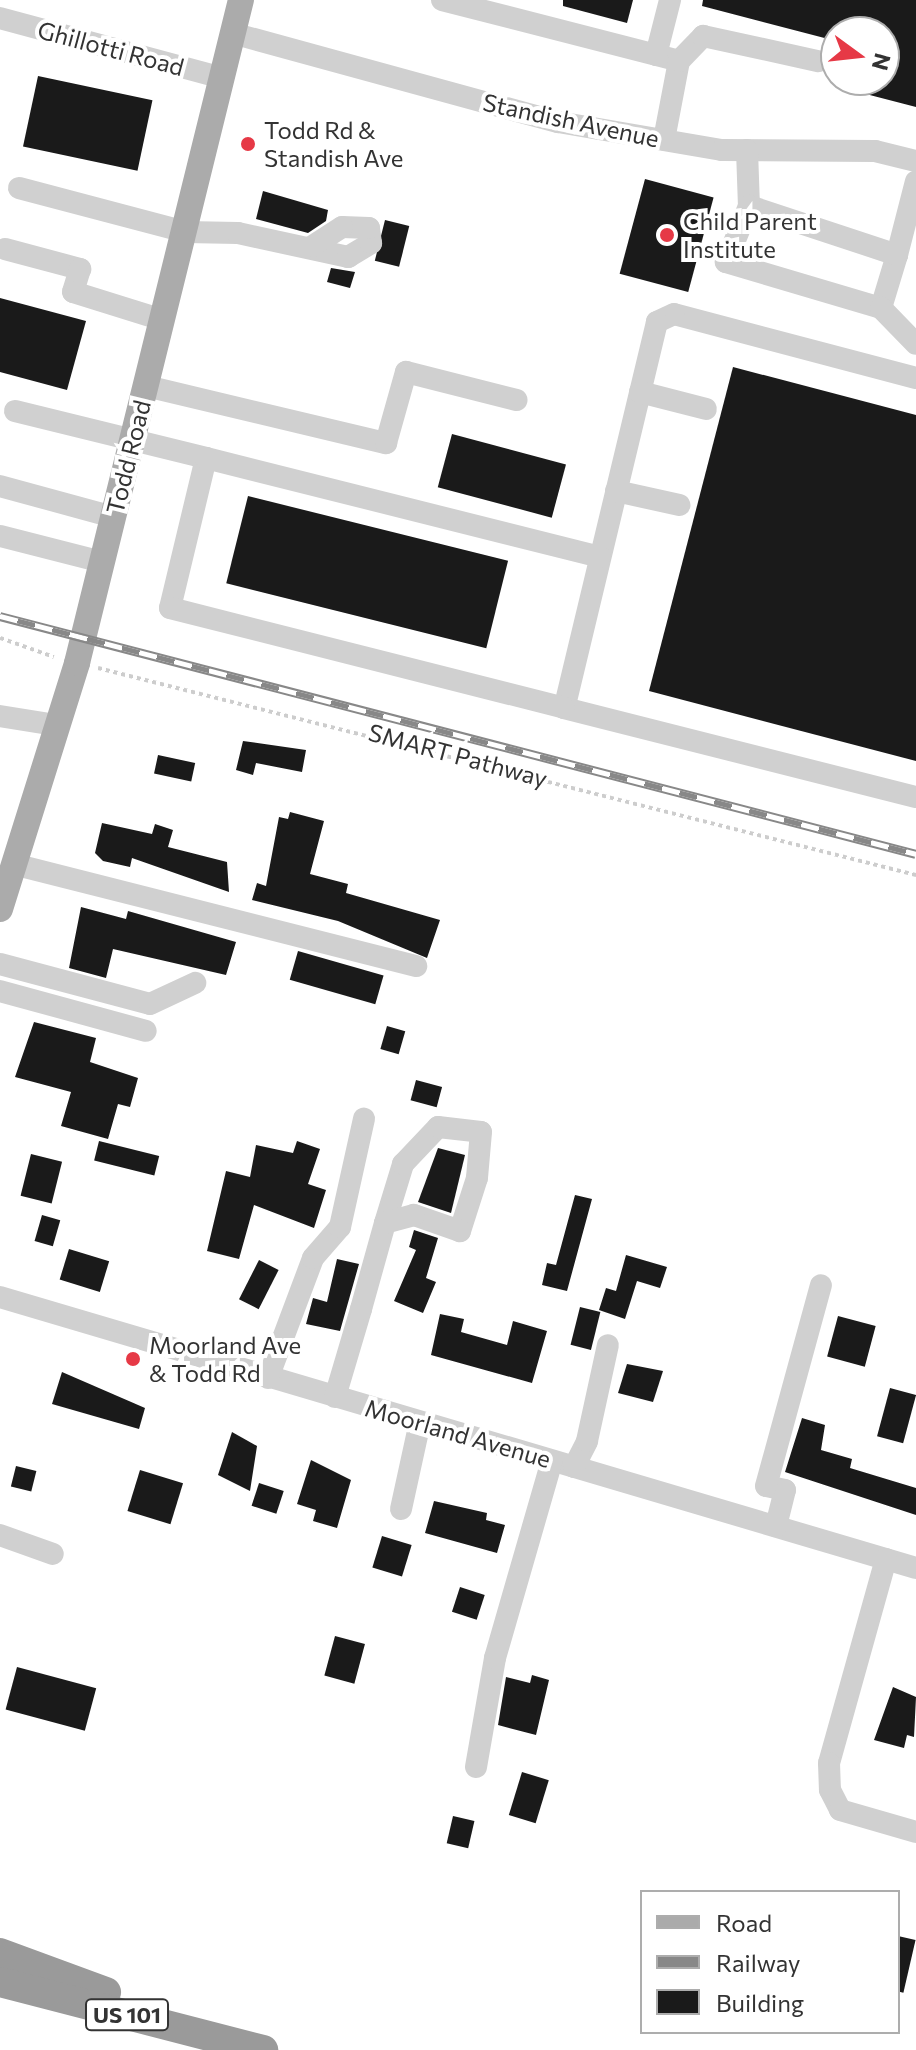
<!DOCTYPE html>
<style>
body{margin:0}
#map{position:relative;width:916px;height:2050px;overflow:hidden;background:#fff;font-family:Commissioner,sans-serif}
div>[style]{position:absolute}
.building>*{inset:0;background:#1a1a1a;transform-origin:0 0}
.path>*{height:4px;margin-top:-2px;transform-origin:0;background:repeating-linear-gradient(90deg,#cdcdcd 0 4px,transparent 0 8px)}
.minor>*{height:22px;margin:-11px;padding:0 11px;transform-origin:11px;border-radius:11px;background:#d0d0d0}
.major>*{height:26px;margin:-13px;padding:0 13px;transform-origin:13px;border-radius:13px;background:#ababab}
.highway>*{height:30px;margin:-15px;padding:0 15px;transform-origin:15px;border-radius:15px;background:#9a9a9a}
.rail>*{height:9px;margin-top:-4.5px;transform-origin:0;background:repeating-linear-gradient(90deg,#fff 0 18px,#888 0 36px);box-sizing:border-box;border-block:2px solid #888}
.dots>*{width:22px;height:22px;translate:-50% -50%;box-sizing:border-box;border:4px solid #fff;border-radius:50%}
span{translate:-50% -50%;white-space:nowrap;text-align:center;line-height:1.15;-webkit-text-stroke:8px #fff;paint-order:stroke}
.shield-label span{padding:2px 6px;background:#fff;border:2px solid;border-radius:6px;-webkit-text-stroke-width:0}
.shield-label{font-size:22px;color:#333;font-weight:700}
.street-label{font-size:24px;color:#333}
.poi-label{font-size:24px;color:#333}
.left{translate:0 -50%;text-align:left}
.legend{position:absolute;left:640px;top:1890px;width:260px;height:144px;box-sizing:border-box;background:#fff;border:2px solid #adadad;margin:0;padding:10px 14px;list-style:none;font-size:24px;color:#333}
.legend li{display:flex;align-items:center;gap:16px;height:40px}
.legend b{width:40px;border:2px solid #adadad}
.north{position:absolute;left:820px;top:16px;width:80px;height:80px;box-sizing:border-box;background:#fff;border:2px solid #adadad;border-radius:50%;rotate:105deg;font-size:22px;font-weight:700;line-height:32px;text-align:center;color:#333}
.north::after{content:'';display:block;margin:auto;width:28px;height:36px;background:#e63946;clip-path:polygon(50% 0,100% 100%,50% 72%,0 100%)}
</style>
<div id="map">
<div class="building">
<i style="clip-path:polygon(563px 0,633px 0,627px 23px,563px 6px)"></i>
<i style="clip-path:polygon(703px 0,916px 0,916px 107px,835px 86px,836px 80px,884px 80px,884px 32px,836px 32px,836px 41px,702px 6px)"></i>
<i style="left:38px;top:76px;width:117px;height:72px;rotate:12deg"></i>
<i style="left:645px;top:179px;width:71px;height:98px;rotate:15deg"></i>
<i style="clip-path:polygon(263px 191px,328px 210px,326px 221px,308px 233px,256px 219px)"></i>
<i style="left:385px;top:220px;width:25px;height:42px;rotate:14deg"></i>
<i style="clip-path:polygon(331px 268px,355px 272px,350px 288px,327px 282px)"></i>
<i style="clip-path:polygon(0 298px,86px 321px,67px 390px,0 372px)"></i>
<i style="clip-path:polygon(733px 367px,916px 415px,916px 761px,649px 691px)"></i>
<i style="left:452px;top:434px;width:118px;height:55px;rotate:15deg"></i>
<i style="left:248px;top:496px;width:268px;height:90px;rotate:14deg"></i>
<i style="clip-path:polygon(243px 741px,306px 750px,302px 772px,256px 763px,253px 775px,236px 770px)"></i>
<i style="left:158px;top:755px;width:38px;height:19px;rotate:12deg"></i>
<i style="clip-path:polygon(290px 812px,324px 821px,310px 874px,348px 884px,346px 893px,440px 920px,427px 958px,338px 921px,252px 900px,257px 883px,266px 886px,279px 817px,288px 819px)"></i>
<i style="clip-path:polygon(102px 823px,152px 834px,155px 824px,173px 830px,168px 847px,227px 862px,229px 892px,132px 858px,130px 867px,103px 861px,95px 853px)"></i>
<i style="clip-path:polygon(81px 907px,126px 919px,128px 911px,236px 942px,226px 975px,113px 949px,106px 978px,69px 968px)"></i>
<i style="left:298px;top:951px;width:89px;height:30px;rotate:16deg"></i>
<i style="clip-path:polygon(34px 1022px,96px 1038px,90px 1062px,138px 1078px,130px 1107px,118px 1104px,108px 1139px,61px 1126px,71px 1092px,15px 1077px)"></i>
<i style="left:387px;top:1026px;width:19px;height:24px;rotate:16deg"></i>
<i style="left:416px;top:1080px;width:27px;height:21px;rotate:15deg"></i>
<i style="left:99px;top:1141px;width:62px;height:20px;rotate:14deg"></i>
<i style="clip-path:polygon(297px 1141px,320px 1149px,308px 1184px,326px 1190px,314px 1228px,254px 1205px,239px 1259px,207px 1251px,226px 1171px,250px 1177px,256px 1145px,293px 1153px)"></i>
<i style="clip-path:polygon(438px 1148px,465px 1155px,451px 1213px,418px 1202px)"></i>
<i style="left:31px;top:1154px;width:32px;height:43px;rotate:14deg"></i>
<i style="clip-path:polygon(575px 1195px,592px 1199px,567px 1291px,542px 1285px,547px 1263px,556px 1265px)"></i>
<i style="left:42px;top:1215px;width:19px;height:27px;rotate:16deg"></i>
<i style="clip-path:polygon(414px 1230px,438px 1238px,426px 1278px,436px 1282px,423px 1313px,394px 1301px,416px 1250px,409px 1247px)"></i>
<i style="left:69px;top:1249px;width:42px;height:32px;rotate:17deg"></i>
<i style="clip-path:polygon(626px 1255px,667px 1267px,660px 1288px,637px 1281px,625px 1319px,599px 1310px,606px 1288px,616px 1291px)"></i>
<i style="clip-path:polygon(337px 1259px,359px 1264px,340px 1331px,306px 1324px,313px 1298px,327px 1302px)"></i>
<i style="left:259px;top:1260px;width:22px;height:44px;rotate:27deg"></i>
<i style="left:580px;top:1307px;width:21px;height:39px;rotate:14deg"></i>
<i style="clip-path:polygon(440px 1314px,464px 1319px,461px 1332px,507px 1345px,513px 1321px,547px 1331px,532px 1383px,431px 1355px)"></i>
<i style="left:838px;top:1316px;width:39px;height:42px;rotate:15deg"></i>
<i style="clip-path:polygon(627px 1364px,663px 1371px,653px 1402px,618px 1393px)"></i>
<i style="clip-path:polygon(62px 1372px,145px 1408px,139px 1429px,52px 1404px)"></i>
<i style="left:890px;top:1388px;width:27px;height:50px;rotate:15deg"></i>
<i style="clip-path:polygon(802px 1418px,825px 1425px,821px 1450px,852px 1459px,850px 1468px,916px 1488px,916px 1515px,785px 1472px)"></i>
<i style="clip-path:polygon(232px 1432px,257px 1446px,250px 1491px,218px 1475px)"></i>
<i style="clip-path:polygon(311px 1460px,351px 1480px,337px 1528px,313px 1521px,316px 1510px,297px 1504px)"></i>
<i style="left:16px;top:1466px;width:21px;height:21px;rotate:14deg"></i>
<i style="left:140px;top:1470px;width:45px;height:43px;rotate:17deg"></i>
<i style="left:259px;top:1483px;width:26px;height:24px;rotate:18deg"></i>
<i style="clip-path:polygon(434px 1501px,487px 1513px,486px 1520px,505px 1525px,497px 1553px,425px 1533px)"></i>
<i style="left:382px;top:1536px;width:31px;height:33px;rotate:17deg"></i>
<i style="left:460px;top:1587px;width:26px;height:26px;rotate:18deg"></i>
<i style="left:335px;top:1636px;width:31px;height:41px;rotate:15deg"></i>
<i style="left:17px;top:1667px;width:82px;height:44px;rotate:15deg"></i>
<i style="clip-path:polygon(532px 1675px,549px 1680px,536px 1735px,498px 1725px,506px 1677px,530px 1683px)"></i>
<i style="clip-path:polygon(893px 1687px,916px 1697px,914px 1737px,907px 1735px,904px 1748px,874px 1740px)"></i>
<i style="left:522px;top:1772px;width:28px;height:45px;rotate:17deg"></i>
<i style="left:453px;top:1816px;width:22px;height:28px;rotate:13deg"></i>
<i style="left:898px;top:1936px;width:18px;height:54px;rotate:13deg"></i>
</div>
<div class="path">
<i style="left:0;top:638px;width:57px;rotate:19.4deg"></i>
<i style="left:98px;top:668px;width:844px;rotate:14.2deg"></i>
</div>
<div class="minor">
<i style="left:442px;top:0;width:245px;rotate:14.4deg"></i>
<i style="left:679px;top:61px;width:80px;rotate:100.8deg"></i>
<i style="left:0;top:18px;width:231px;rotate:15.1deg"></i>
<i style="left:232px;top:33px;width:338px;rotate:15.3deg"></i>
<i style="left:558px;top:122px;width:166px;rotate:9.7deg"></i>
<i style="left:722px;top:150px;width:153px;rotate:0.4deg"></i>
<i style="left:875px;top:151px;width:42px;rotate:13.7deg"></i>
<i style="left:656px;top:55px;width:57px;rotate:-75.7deg"></i>
<i style="left:679px;top:61px;width:35px;rotate:-46deg"></i>
<i style="left:703px;top:36px;width:118px;rotate:12.3deg"></i>
<i style="left:747px;top:150px;width:56px;rotate:88deg"></i>
<i style="left:749px;top:206px;width:156px;rotate:18.3deg"></i>
<i style="left:897px;top:255px;width:55px;rotate:106.8deg"></i>
<i style="left:881px;top:308px;width:162px;rotate:-163.5deg"></i>
<i style="left:726px;top:262px;width:61px;rotate:-67.7deg"></i>
<i style="left:19px;top:188px;width:172px;rotate:14.8deg"></i>
<i style="left:185px;top:232px;width:53px;rotate:1.1deg"></i>
<i style="left:238px;top:233px;width:113px;rotate:12.3deg"></i>
<i style="left:348px;top:257px;width:27px;rotate:-31deg"></i>
<i style="left:371px;top:243px;width:15px;rotate:-98deg"></i>
<i style="left:369px;top:228px;width:27px;rotate:-178deg"></i>
<i style="left:342px;top:227px;width:35px;rotate:147deg"></i>
<i style="left:5px;top:249px;width:78px;rotate:14.9deg"></i>
<i style="left:80px;top:269px;width:24px;rotate:107deg"></i>
<i style="left:73px;top:292px;width:94px;rotate:17.3deg"></i>
<i style="left:897px;top:255px;width:76px;rotate:-75.6deg"></i>
<i style="left:881px;top:308px;width:50px;rotate:45.8deg"></i>
<i style="left:916px;top:378px;width:250px;rotate:-165.2deg"></i>
<i style="left:674px;top:314px;width:19px;rotate:155deg"></i>
<i style="left:657px;top:322px;width:397px;rotate:103.5deg"></i>
<i style="left:564px;top:708px;width:363px;rotate:14.2deg"></i>
<i style="left:146px;top:386px;width:247px;rotate:13.4deg"></i>
<i style="left:386px;top:443px;width:74px;rotate:-74.3deg"></i>
<i style="left:406px;top:372px;width:114px;rotate:14.2deg"></i>
<i style="left:640px;top:392px;width:68px;rotate:14.4deg"></i>
<i style="left:15px;top:411px;width:197px;rotate:13.8deg"></i>
<i style="left:206px;top:458px;width:154px;rotate:103.5deg"></i>
<i style="left:170px;top:608px;width:406px;rotate:14.2deg"></i>
<i style="left:206px;top:458px;width:406px;rotate:14.1deg"></i>
<i style="left:0;top:486px;width:117px;rotate:15.3deg"></i>
<i style="left:616px;top:491px;width:65px;rotate:12.5deg"></i>
<i style="left:0;top:536px;width:105px;rotate:14.3deg"></i>
<i style="left:0;top:716px;width:57px;rotate:9.1deg"></i>
<i style="left:13px;top:864px;width:416px;rotate:14.2deg"></i>
<i style="left:0;top:964px;width:155px;rotate:14.9deg"></i>
<i style="left:150px;top:1004px;width:50px;rotate:-25deg"></i>
<i style="left:0;top:991px;width:151px;rotate:15.3deg"></i>
<i style="left:0;top:1297px;width:955px;rotate:16.48deg"></i>
<i style="left:268px;top:1378px;width:128px;rotate:-69.4deg"></i>
<i style="left:313px;top:1258px;width:41px;rotate:-48.9deg"></i>
<i style="left:340px;top:1227px;width:111px;rotate:-77.5deg"></i>
<i style="left:335px;top:1397px;width:92px;rotate:-73.5deg"></i>
<i style="left:361px;top:1309px;width:89px;rotate:-74.4deg"></i>
<i style="left:385px;top:1223px;width:62px;rotate:-73deg"></i>
<i style="left:403px;top:1164px;width:51px;rotate:-46.6deg"></i>
<i style="left:438px;top:1127px;width:43px;rotate:6.6deg"></i>
<i style="left:481px;top:1132px;width:46px;rotate:95deg"></i>
<i style="left:477px;top:1178px;width:56px;rotate:107.8deg"></i>
<i style="left:460px;top:1231px;width:49px;rotate:-160.8deg"></i>
<i style="left:414px;top:1215px;width:30px;rotate:165deg"></i>
<i style="left:574px;top:1467px;width:29px;rotate:-63deg"></i>
<i style="left:587px;top:1441px;width:98px;rotate:-77.7deg"></i>
<i style="left:401px;top:1509px;width:89px;rotate:-77.7deg"></i>
<i style="left:776px;top:1526px;width:37px;rotate:-76deg"></i>
<i style="left:785px;top:1490px;width:19px;rotate:-168deg"></i>
<i style="left:766px;top:1486px;width:208px;rotate:-74.7deg"></i>
<i style="left:0;top:1535px;width:56px;rotate:19.7deg"></i>
<i style="left:886px;top:1559px;width:212px;rotate:105.6deg"></i>
<i style="left:829px;top:1763px;width:27px;rotate:88deg"></i>
<i style="left:830px;top:1790px;width:22px;rotate:63deg"></i>
<i style="left:840px;top:1810px;width:79px;rotate:16.1deg"></i>
<i style="left:476px;top:1767px;width:111px;rotate:-80.1deg"></i>
<i style="left:495px;top:1658px;width:205px;rotate:-73.9deg"></i>
</div>
<div class="major">
<i style="left:0;top:909px;width:258px;rotate:-72.6deg"></i>
<i style="left:77px;top:663px;width:683px;rotate:-76.11deg"></i>
</div>
<div class="highway">
<i style="left:0;top:1953px;width:113px;rotate:20.2deg"></i>
<i style="left:0;top:1982px;width:272px;rotate:14.5deg"></i>
</div>
<div class="rail">
<i style="left:0;top:616px;width:946px;rotate:14.56deg"></i>
</div>
<div class="dots">
<i style="left:248px;top:144px;background:#e63946"></i>
<i style="left:667px;top:235px;background:#e63946"></i>
<i style="left:133px;top:1359px;background:#e63946"></i>
</div>
<div class="shield-label">
<span style="left:127px;top:2015px">US 101</span>
</div>
<div class="street-label">
<span style="left:111px;top:48px;rotate:15deg">Ghillotti Road</span>
<span style="left:571px;top:120px;rotate:12deg">Standish Avenue</span>
<span style="left:128px;top:457px;rotate:-76deg">Todd Road</span>
<span style="left:458px;top:755px;rotate:15deg">SMART Pathway</span>
<span style="left:458px;top:1433px;rotate:16deg">Moorland Avenue</span>
</div>
<div class="poi-label">
<span class="left" style="left:264px;top:144px">Todd Rd &amp;<br>Standish Ave</span>
<span class="left" style="left:683px;top:235px">Child Parent<br>Institute</span>
<span class="left" style="left:149px;top:1359px">Moorland Ave<br>&amp; Todd Rd</span>
</div>
<ul class="legend">
<li><b style="height:10px;background:#ababab"></b>Road</li>
<li><b style="height:10px;background:#888"></b>Railway</li>
<li><b style="height:22px;background:#1a1a1a"></b>Building</li>
</ul>
<div class="north">N</div>
</div>
